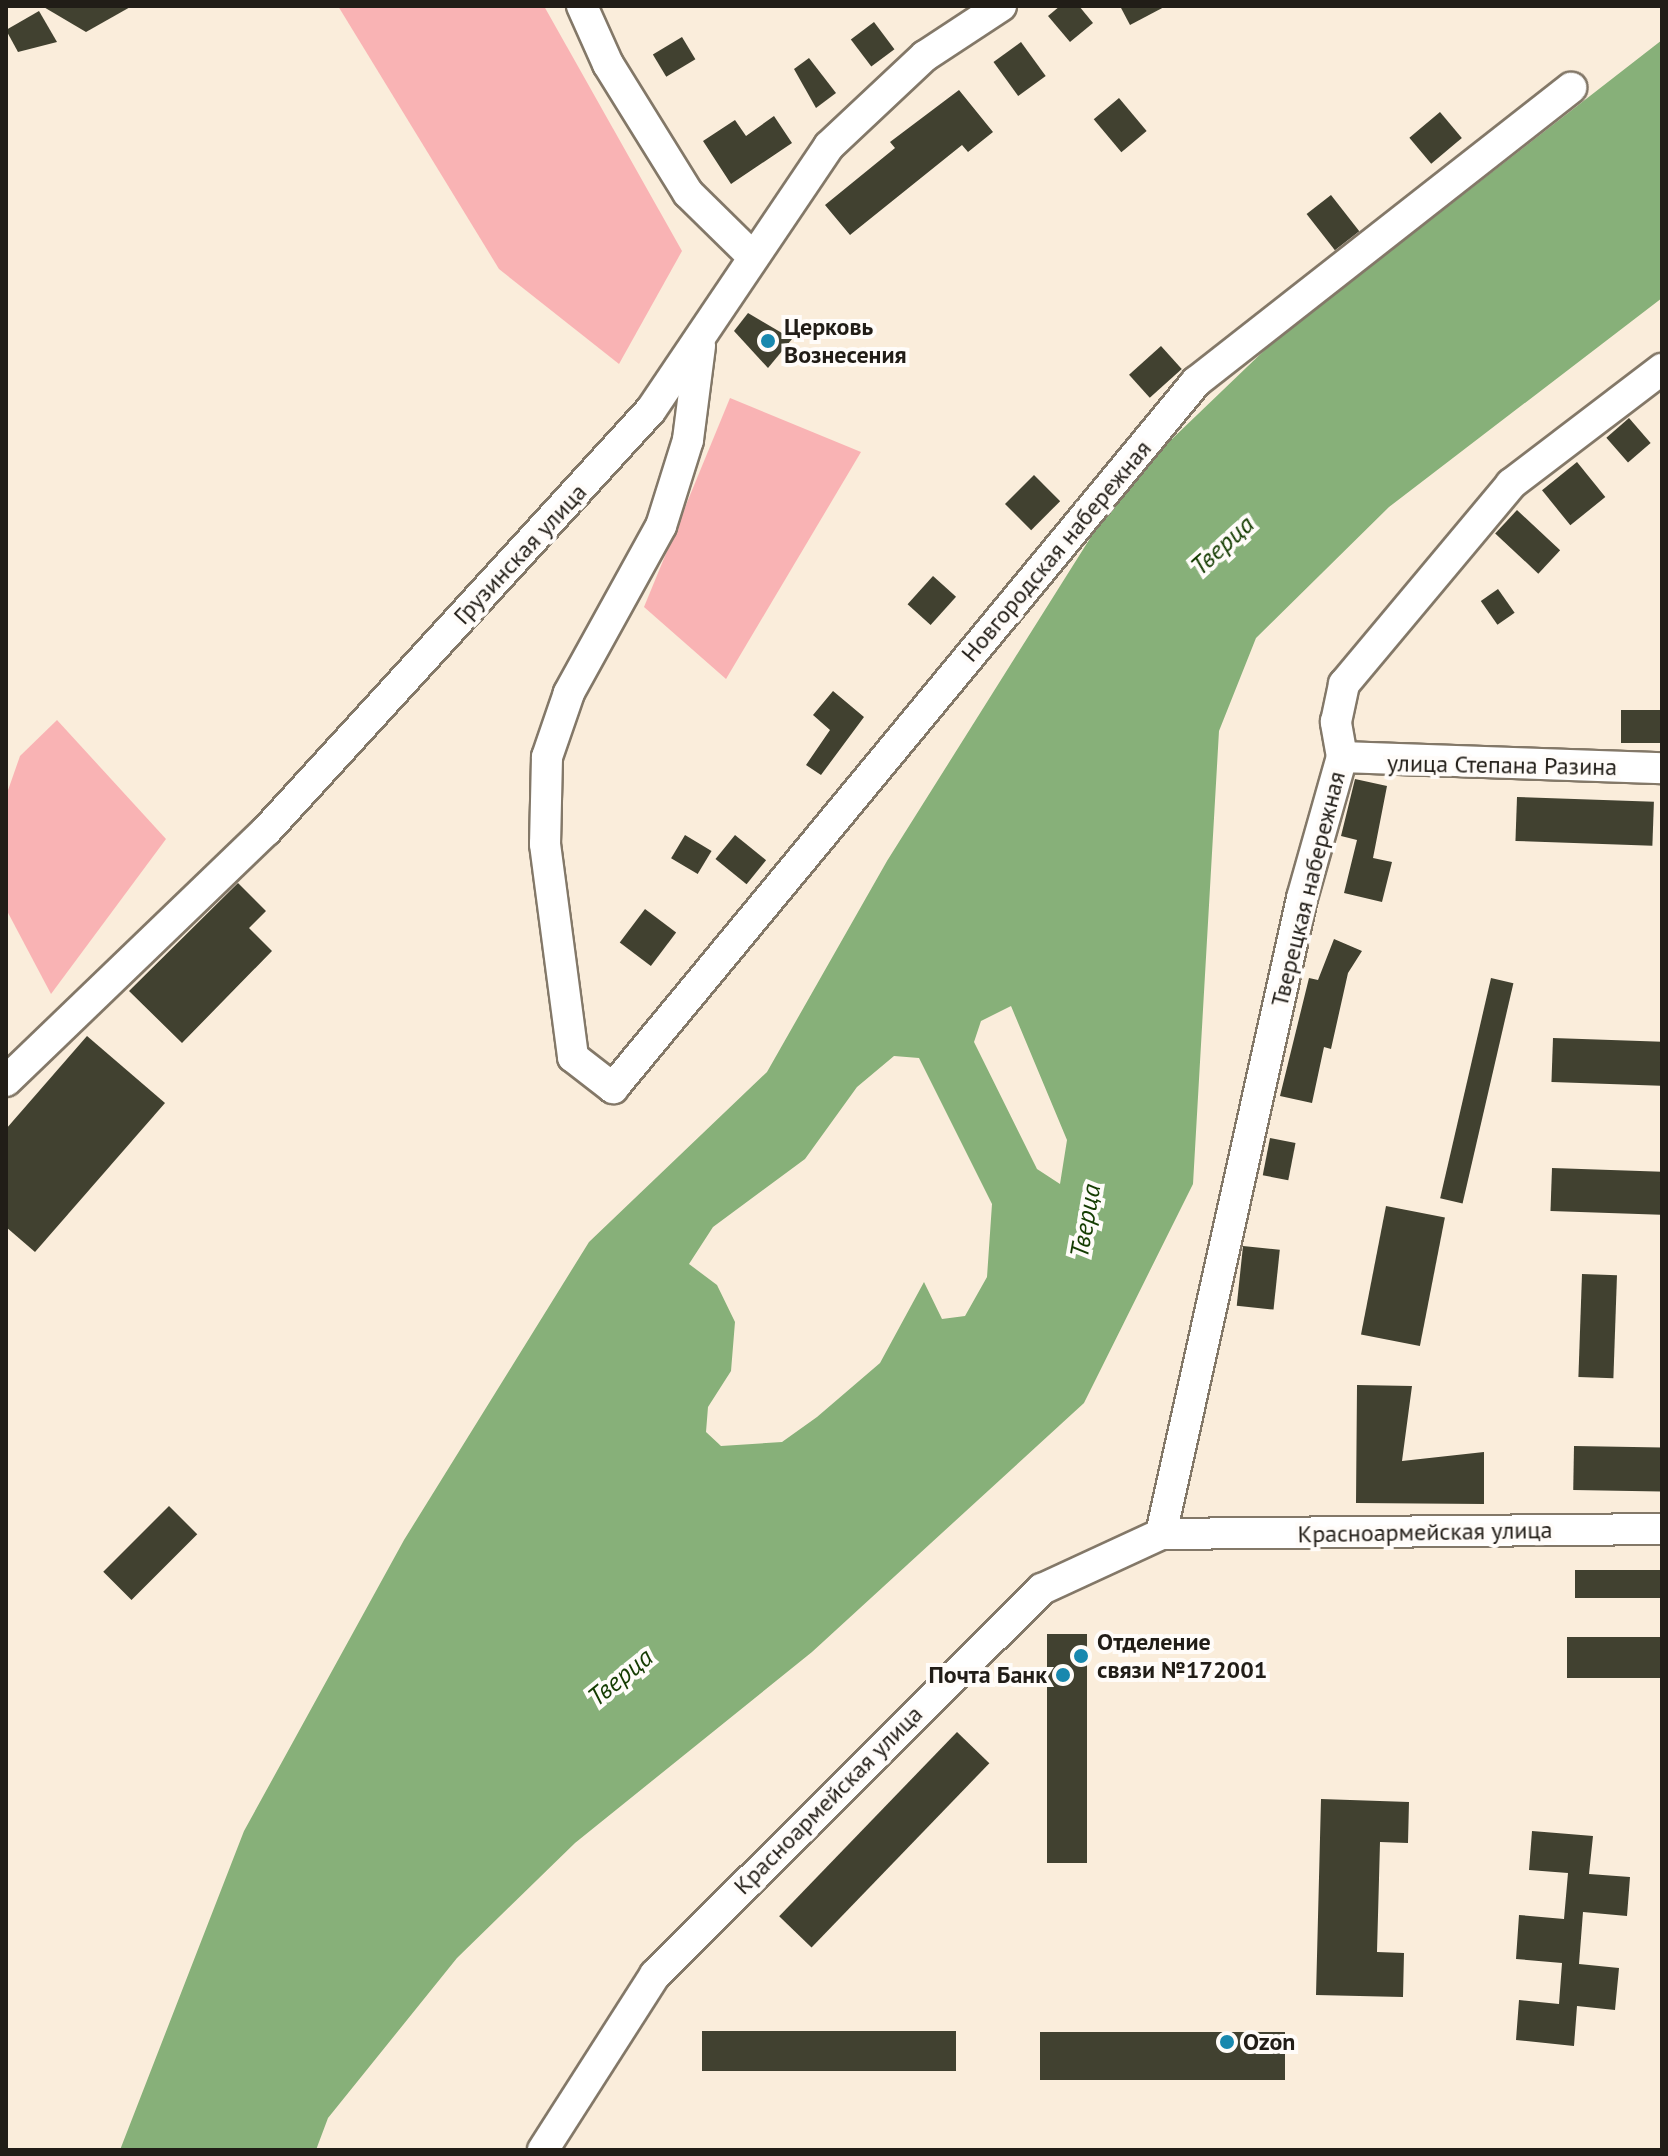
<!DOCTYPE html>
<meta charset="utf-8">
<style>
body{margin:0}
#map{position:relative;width:1668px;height:2156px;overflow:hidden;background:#faeddb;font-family:"PT Sans",sans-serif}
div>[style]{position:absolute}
.green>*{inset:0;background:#f9b3b4}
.water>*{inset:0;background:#87b079}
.building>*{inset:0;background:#414130;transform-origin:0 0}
.roads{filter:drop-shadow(2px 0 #837868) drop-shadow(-2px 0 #837868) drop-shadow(0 2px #837868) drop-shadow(0 -2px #837868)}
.minor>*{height:30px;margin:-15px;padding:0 15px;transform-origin:15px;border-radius:15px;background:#fff}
.dots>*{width:22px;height:22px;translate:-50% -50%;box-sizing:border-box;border:4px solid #fffcf9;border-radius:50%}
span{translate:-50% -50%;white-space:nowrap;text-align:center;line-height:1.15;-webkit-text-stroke:8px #fffcf9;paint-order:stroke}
.poi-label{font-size:24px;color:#211d17;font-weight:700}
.left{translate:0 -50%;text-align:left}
.right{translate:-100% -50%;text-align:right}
.street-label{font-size:24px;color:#211d17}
.water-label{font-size:26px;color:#143c01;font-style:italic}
.frame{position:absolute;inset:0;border:8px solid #211d17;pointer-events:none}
</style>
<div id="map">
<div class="green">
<i style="clip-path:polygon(338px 6px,544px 6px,682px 251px,619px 364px,499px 269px)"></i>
<i style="clip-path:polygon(730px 398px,861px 452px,726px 679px,644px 607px)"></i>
<i style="clip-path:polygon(57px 720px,166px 839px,51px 994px,6px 909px,6px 796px,20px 756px)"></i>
</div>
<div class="water">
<i style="clip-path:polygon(evenodd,1662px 40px,1662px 298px,1389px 507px,1256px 638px,1219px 731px,1193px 1184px,1084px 1403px,812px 1652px,575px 1843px,457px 1958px,328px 2118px,316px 2150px,120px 2150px,244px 1831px,404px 1540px,589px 1242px,767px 1072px,887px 861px,1123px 486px,1272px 343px,1662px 40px,1011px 1006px,1067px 1140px,1060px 1184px,1037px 1169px,974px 1042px,981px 1021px,1011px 1006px,1662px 40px,894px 1056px,919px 1058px,992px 1204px,987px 1277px,965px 1316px,942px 1319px,924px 1282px,880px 1363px,817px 1417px,782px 1442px,721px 1446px,706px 1432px,708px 1407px,731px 1371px,735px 1322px,717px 1285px,689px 1264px,713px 1227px,805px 1159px,857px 1087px,894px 1056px)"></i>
</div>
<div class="building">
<i style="clip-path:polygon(42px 6px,132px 6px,86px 32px)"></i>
<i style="clip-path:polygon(1060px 6px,1079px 6px,1093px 23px,1070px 42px,1048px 16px)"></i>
<i style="clip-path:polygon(1120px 6px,1166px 6px,1130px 25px)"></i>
<i style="clip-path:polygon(39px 11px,57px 42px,18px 52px,6px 30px)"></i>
<i style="left:874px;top:22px;width:34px;height:29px;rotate:53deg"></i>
<i style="left:682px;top:37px;width:26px;height:34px;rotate:59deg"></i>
<i style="left:1021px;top:42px;width:42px;height:34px;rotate:54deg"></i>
<i style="clip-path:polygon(809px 58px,836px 93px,816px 108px,794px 69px)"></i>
<i style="clip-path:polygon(959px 90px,993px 132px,968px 152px,962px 145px,850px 235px,825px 205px,895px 148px,890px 142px)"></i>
<i style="left:1119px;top:98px;width:43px;height:33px;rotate:50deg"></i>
<i style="left:1440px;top:112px;width:34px;height:40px;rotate:50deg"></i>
<i style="clip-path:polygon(774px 116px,792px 143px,731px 184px,703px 141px,735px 120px,746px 136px)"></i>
<i style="left:1331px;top:195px;width:46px;height:31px;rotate:52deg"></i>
<i style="clip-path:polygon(748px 313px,792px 339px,768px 368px,734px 331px)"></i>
<i style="left:1161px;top:346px;width:31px;height:43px;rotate:48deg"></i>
<i style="left:1629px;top:418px;width:33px;height:30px;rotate:49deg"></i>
<i style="left:1577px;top:462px;width:45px;height:45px;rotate:51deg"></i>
<i style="left:1034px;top:475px;width:37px;height:41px;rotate:45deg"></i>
<i style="left:1517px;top:510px;width:59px;height:32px;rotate:43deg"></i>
<i style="left:933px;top:576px;width:31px;height:38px;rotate:42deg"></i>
<i style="left:1498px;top:589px;width:29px;height:21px;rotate:55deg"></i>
<i style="clip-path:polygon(833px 691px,864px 717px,821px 775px,806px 765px,830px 730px,813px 715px)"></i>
<i style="left:1662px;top:710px;width:33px;height:41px;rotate:90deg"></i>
<i style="clip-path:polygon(1355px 779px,1387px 786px,1373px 858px,1392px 862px,1382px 902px,1344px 893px,1357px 840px,1341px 836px)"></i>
<i style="left:1517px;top:797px;width:137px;height:44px;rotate:2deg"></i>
<i style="left:685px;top:835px;width:31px;height:27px;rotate:31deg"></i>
<i style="left:735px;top:835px;width:40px;height:31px;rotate:39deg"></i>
<i style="clip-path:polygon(238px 883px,266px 911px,249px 928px,272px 951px,182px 1043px,129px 991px)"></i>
<i style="left:645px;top:909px;width:39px;height:42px;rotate:37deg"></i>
<i style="clip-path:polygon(1334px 939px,1362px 951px,1348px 973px,1331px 1049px,1324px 1047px,1312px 1103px,1280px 1096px,1309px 978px,1318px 980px)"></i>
<i style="left:1491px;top:978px;width:23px;height:226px;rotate:13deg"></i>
<i style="clip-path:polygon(87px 1036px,165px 1103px,35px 1252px,6px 1227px,6px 1129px)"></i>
<i style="left:1553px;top:1038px;width:109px;height:44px;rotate:2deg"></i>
<i style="left:1270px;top:1138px;width:26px;height:38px;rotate:11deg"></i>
<i style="left:1552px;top:1168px;width:110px;height:43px;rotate:2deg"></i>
<i style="left:1386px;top:1206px;width:60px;height:131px;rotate:11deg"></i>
<i style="left:1243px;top:1246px;width:37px;height:60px;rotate:6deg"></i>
<i style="left:1582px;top:1274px;width:35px;height:103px;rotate:2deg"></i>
<i style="clip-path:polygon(1357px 1385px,1412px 1386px,1402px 1461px,1484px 1452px,1484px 1504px,1356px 1503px)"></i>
<i style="left:1574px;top:1446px;width:88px;height:44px;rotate:1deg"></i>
<i style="left:169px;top:1506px;width:40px;height:93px;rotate:45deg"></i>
<i style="left:1575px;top:1570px;width:87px;height:28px"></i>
<i style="left:1047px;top:1634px;width:40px;height:229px"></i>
<i style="left:1567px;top:1637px;width:95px;height:41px"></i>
<i style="left:957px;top:1732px;width:45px;height:256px;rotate:44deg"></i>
<i style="clip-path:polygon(1321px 1799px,1409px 1802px,1408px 1843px,1380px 1842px,1377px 1952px,1404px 1953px,1403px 1997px,1316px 1995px)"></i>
<i style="clip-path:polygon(1532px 1831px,1593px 1836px,1589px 1874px,1630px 1877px,1627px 1916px,1583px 1912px,1579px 1964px,1619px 1968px,1615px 2010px,1577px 2006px,1574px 2046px,1516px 2040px,1519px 2000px,1559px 2004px,1562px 1963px,1516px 1959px,1519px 1915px,1564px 1919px,1568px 1873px,1529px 1870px)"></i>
<i style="left:702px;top:2031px;width:254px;height:40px"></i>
<i style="left:1040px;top:2032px;width:245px;height:48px"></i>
</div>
<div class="roads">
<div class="minor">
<i style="left:582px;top:6px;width:64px;rotate:65.9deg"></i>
<i style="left:608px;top:64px;width:152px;rotate:58.2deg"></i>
<i style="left:688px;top:193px;width:90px;rotate:44.5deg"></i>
<i style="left:700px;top:346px;width:95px;rotate:97.3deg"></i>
<i style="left:688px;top:440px;width:90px;rotate:107.4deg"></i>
<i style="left:661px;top:526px;width:191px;rotate:118.9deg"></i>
<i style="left:569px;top:693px;width:68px;rotate:109deg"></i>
<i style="left:547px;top:757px;width:87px;rotate:91.3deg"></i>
<i style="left:545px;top:844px;width:215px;rotate:82.5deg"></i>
<i style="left:573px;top:1057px;width:51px;rotate:37.8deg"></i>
<i style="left:613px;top:1088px;width:916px;rotate:-50.45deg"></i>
<i style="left:1196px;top:382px;width:477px;rotate:-38.1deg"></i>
<i style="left:1342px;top:757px;width:320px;rotate:2deg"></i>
<i style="left:6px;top:1081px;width:361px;rotate:-43.9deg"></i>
<i style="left:266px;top:831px;width:570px;rotate:-47.56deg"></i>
<i style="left:651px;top:410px;width:318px;rotate:-56deg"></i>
<i style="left:829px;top:146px;width:132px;rotate:-43.2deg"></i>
<i style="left:925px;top:56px;width:91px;rotate:-33.3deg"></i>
<i style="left:1161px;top:1534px;width:651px;rotate:-77.5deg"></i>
<i style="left:1302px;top:898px;width:147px;rotate:-74.2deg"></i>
<i style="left:1342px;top:757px;width:36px;rotate:-100deg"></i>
<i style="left:1336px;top:722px;width:39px;rotate:-78deg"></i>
<i style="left:1344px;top:684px;width:261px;rotate:-50.1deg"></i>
<i style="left:1511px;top:484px;width:190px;rotate:-37.3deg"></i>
<i style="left:543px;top:2150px;width:208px;rotate:-57.4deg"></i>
<i style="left:655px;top:1975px;width:547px;rotate:-44.93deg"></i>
<i style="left:1042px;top:1589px;width:131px;rotate:-24.8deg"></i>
<i style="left:1161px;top:1534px;width:501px;rotate:-0.57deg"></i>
</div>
</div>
<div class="dots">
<i style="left:768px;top:341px;background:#1888ae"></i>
<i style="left:1081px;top:1656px;background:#1888ae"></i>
<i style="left:1063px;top:1675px;background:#1888ae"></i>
<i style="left:1227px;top:2042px;background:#1888ae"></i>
</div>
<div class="poi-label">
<span class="left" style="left:784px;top:341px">Церковь<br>Вознесения</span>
<span class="left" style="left:1097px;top:1656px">Отделение<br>связи №172001</span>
<span class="right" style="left:1047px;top:1675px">Почта Банк</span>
<span class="left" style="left:1243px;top:2042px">Ozon</span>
</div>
<div class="street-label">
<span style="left:1056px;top:551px;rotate:-50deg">Новгородская набережная</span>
<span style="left:520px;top:554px;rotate:-47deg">Грузинская улица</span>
<span style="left:1502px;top:765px;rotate:1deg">улица Степана Разина</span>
<span style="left:1308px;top:889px;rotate:-76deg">Тверецкая набережная</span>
<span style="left:1425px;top:1532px;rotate:-1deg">Красноармейская улица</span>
<span style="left:828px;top:1800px;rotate:-45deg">Красноармейская улица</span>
</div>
<div class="water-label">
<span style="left:1222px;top:545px;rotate:-42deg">Тверца</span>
<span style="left:1085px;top:1221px;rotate:-80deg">Тверца</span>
<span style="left:620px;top:1677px;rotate:-39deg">Тверца</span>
</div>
<div class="frame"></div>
</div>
